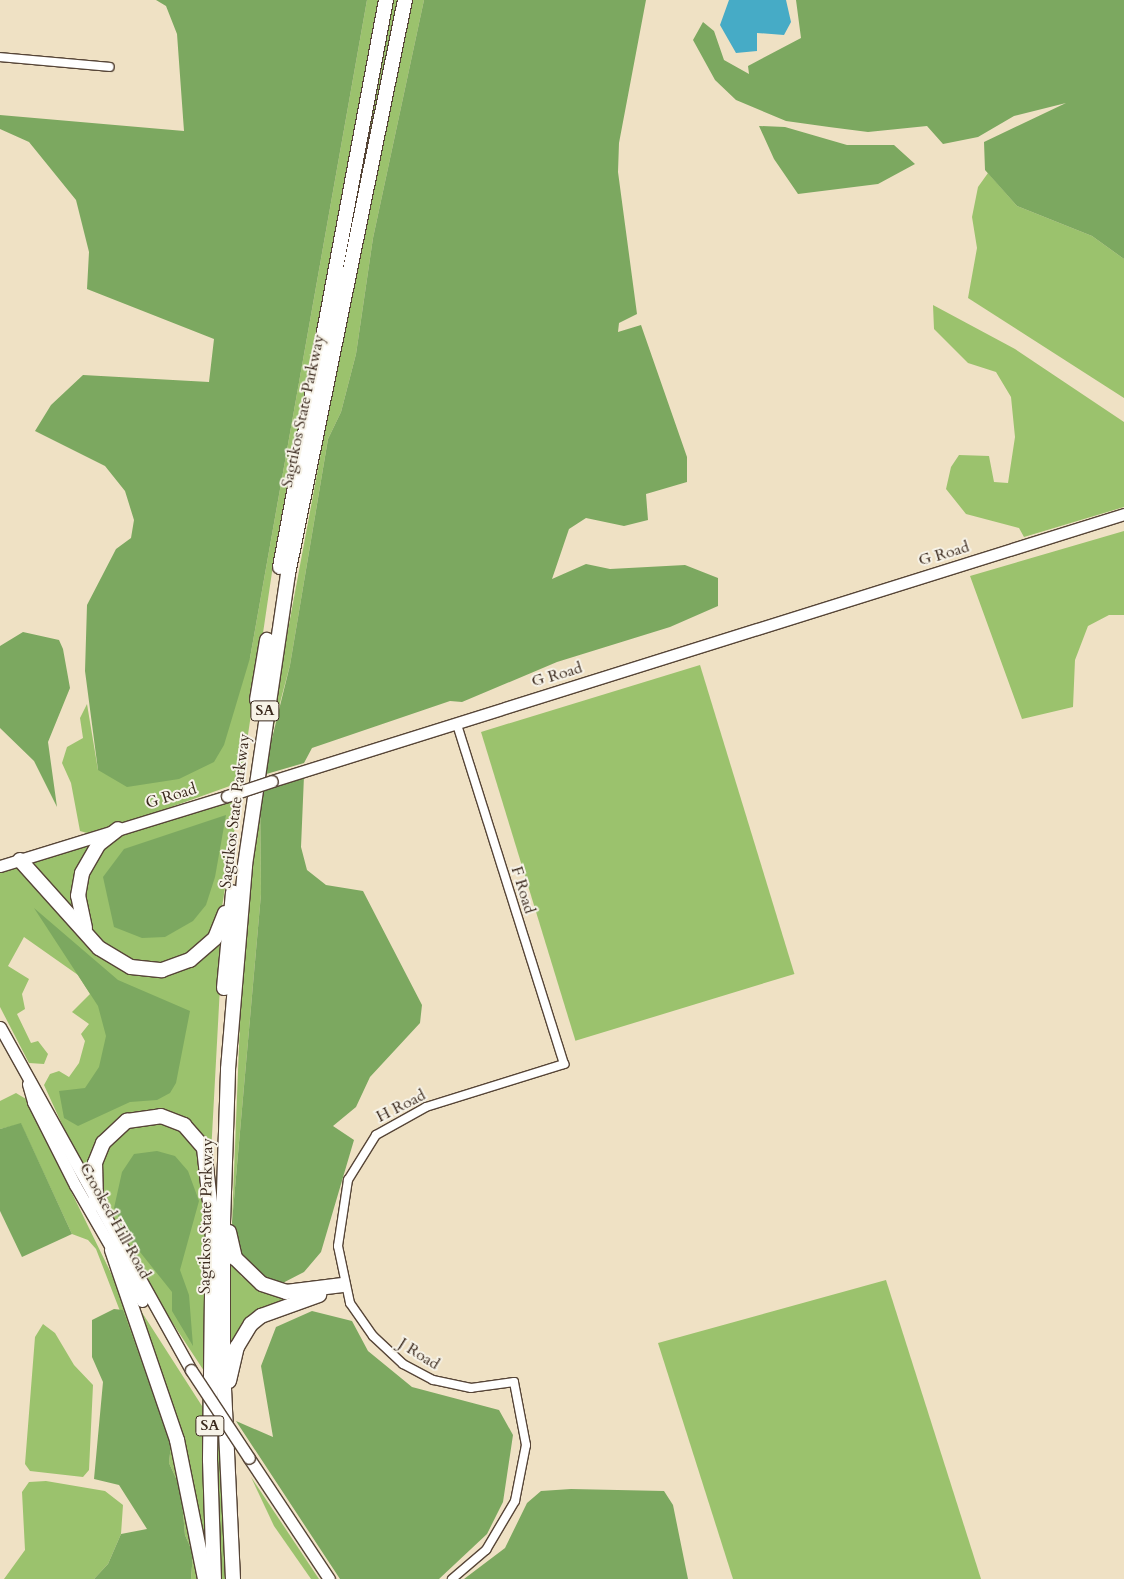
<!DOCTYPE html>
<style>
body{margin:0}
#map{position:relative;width:1124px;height:1579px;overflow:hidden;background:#efe1c4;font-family:Cardo,serif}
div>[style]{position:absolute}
.green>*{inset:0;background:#9bc26d;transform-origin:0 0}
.forest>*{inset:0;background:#7ca860}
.water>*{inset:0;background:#46abc6}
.roads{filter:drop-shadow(1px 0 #564537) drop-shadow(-1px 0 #564537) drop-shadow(0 1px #564537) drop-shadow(0 -1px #564537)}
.street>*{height:8px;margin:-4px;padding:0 4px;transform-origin:4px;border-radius:4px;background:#fff}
.secondary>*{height:11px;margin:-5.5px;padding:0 5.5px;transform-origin:5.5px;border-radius:5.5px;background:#fff}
.highway>*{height:14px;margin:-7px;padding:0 7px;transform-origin:7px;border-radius:7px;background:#fff}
.bridges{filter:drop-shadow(1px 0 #564537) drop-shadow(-1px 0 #564537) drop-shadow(0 1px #564537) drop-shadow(0 -1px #564537)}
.secondary-bridge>*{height:11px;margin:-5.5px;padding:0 5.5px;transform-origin:5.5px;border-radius:5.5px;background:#fff}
span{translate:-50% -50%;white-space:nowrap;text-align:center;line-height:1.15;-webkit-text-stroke:4px #f7f3e8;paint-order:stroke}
.shield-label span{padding:1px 4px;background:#f7f3e8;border:1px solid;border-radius:4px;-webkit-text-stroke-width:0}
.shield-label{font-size:15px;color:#3b2a1e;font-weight:700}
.street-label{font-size:16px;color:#3b2a1e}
</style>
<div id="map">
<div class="green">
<i style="clip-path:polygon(367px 0,379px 0,276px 545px,241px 782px,146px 816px,87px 833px,80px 831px,71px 783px,62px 763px,67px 747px,83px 738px,80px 718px,87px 704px,98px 770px,250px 658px)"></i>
<i style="clip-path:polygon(391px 0,401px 0,368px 161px,360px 159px)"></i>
<i style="clip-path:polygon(413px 0,424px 0,373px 238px,356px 354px,341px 412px,328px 439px,290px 665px,261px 775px,338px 361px)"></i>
<i style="clip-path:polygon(988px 173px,1017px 206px,1092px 236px,1124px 259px,1124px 398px,968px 298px,977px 248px,972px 217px,978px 187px)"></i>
<i style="clip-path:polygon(933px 305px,1015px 349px,1124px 422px,1124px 507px,1024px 537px,1019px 528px,966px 514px,946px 489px,951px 467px,959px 455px,989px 456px,994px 482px,1008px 483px,1015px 437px,1011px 397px,996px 372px,968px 363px,934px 329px)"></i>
<i style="clip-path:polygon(1124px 531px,1124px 615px,1109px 615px,1088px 626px,1075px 660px,1073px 707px,1022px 719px,970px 576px)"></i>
<i style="left:700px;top:665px;width:323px;height:229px;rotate:73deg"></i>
<i style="clip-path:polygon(260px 790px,261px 894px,232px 1222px,241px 996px)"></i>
<i style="clip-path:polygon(240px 796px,221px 913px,212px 935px,184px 958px,147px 965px,114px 954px,92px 931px,82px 901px,84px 877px,94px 855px,126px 831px)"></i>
<i style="clip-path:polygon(95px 840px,77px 913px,29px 861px)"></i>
<i style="clip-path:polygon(16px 867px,111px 961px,164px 973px,223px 931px,211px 1154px,162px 1111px,144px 1111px,123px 1117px,105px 1131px,95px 1148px,87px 1179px,44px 1085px,50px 1074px,59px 1071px,69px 1077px,79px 1063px,85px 1041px,81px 1034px,89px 1024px,72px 1012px,90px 994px,78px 975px,24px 937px,8px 966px,29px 979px,22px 994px,25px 1009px,17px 1014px,31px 1043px,38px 1041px,48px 1054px,44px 1064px,29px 1063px,0 1007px,0 872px)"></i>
<i style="clip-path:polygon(16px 1093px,26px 1099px,130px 1312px,178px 1467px,201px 1579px,191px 1579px,193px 1553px,185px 1535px,181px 1489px,169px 1463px,171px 1443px,96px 1249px,88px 1240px,72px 1234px,21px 1124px,0 1129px,0 1101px)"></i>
<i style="clip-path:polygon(162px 1119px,182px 1128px,198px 1146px,206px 1193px,208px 1544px,203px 1544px,134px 1300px,202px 1406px,204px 1371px,136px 1267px,101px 1195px,98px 1170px,103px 1148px,118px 1130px)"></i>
<i style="clip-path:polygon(227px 1246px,241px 1276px,256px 1287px,312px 1293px,275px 1305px,228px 1357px)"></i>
<i style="clip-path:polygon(886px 1280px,981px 1579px,733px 1579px,658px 1343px)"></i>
<i style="clip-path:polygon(43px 1324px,55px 1333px,74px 1365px,93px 1385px,89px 1470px,83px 1477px,30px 1471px,25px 1464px,35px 1337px)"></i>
<i style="clip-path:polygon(215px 1431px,219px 1436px,228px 1579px,218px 1579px)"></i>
<i style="clip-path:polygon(251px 1477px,319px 1579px,311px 1579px,274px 1526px)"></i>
<i style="clip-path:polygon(46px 1481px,105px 1491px,123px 1505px,121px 1534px,108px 1564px,94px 1579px,4px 1579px,25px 1550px,22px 1492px,29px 1482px)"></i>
</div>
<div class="forest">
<i style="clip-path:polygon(156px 0,367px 0,250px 658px,224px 745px,214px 762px,179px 779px,127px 787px,98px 770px,85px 671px,87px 605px,116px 549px,131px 538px,134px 520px,125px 491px,105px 466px,35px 431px,51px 405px,83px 375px,209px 382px,214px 339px,87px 289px,89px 252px,76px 200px,29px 142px,0 129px,0 115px,184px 131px,177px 34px,166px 6px)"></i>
<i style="clip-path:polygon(424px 0,646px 0,619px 143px,618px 172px,637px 314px,619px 323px,618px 332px,641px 325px,687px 457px,687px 482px,646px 494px,648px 520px,624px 526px,586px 518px,569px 529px,552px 579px,586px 564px,610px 569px,685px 565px,718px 578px,718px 606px,670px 627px,557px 662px,462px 702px,450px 701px,312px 748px,304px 763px,263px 775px,290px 665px,328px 439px,341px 412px,356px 354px,373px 238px)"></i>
<i style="clip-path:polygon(796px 0,1124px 0,1124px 259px,1092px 236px,1017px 206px,985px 170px,984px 142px,1066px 103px,1014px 116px,978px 137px,943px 144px,927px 126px,868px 132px,829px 127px,786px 121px,736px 100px,715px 80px,693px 40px,703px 22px,714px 31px,724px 60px,749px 74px,748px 66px,801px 38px)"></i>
<i style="clip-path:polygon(759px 126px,785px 127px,847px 145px,894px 145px,915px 164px,878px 184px,798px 194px,774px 159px)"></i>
<i style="clip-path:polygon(23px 632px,59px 640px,63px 649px,70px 688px,48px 742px,57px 807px,34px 761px,0 728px,0 646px)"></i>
<i style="clip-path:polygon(304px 776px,301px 847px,307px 870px,326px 885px,363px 891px,422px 1005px,420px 1023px,370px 1077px,356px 1107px,333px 1126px,354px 1140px,321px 1252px,304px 1272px,275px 1287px,234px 1248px,232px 1222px,261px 894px,260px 790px)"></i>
<i style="clip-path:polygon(226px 815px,215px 877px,206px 905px,193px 921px,165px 937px,142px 938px,114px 927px,103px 877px,124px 849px)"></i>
<i style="clip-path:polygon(34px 908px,118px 980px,190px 1011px,176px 1083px,170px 1093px,157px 1100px,130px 1102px,78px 1126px,64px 1118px,59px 1091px,85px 1088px,99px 1067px,106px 1036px,98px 1006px)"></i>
<i style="clip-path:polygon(21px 1123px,72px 1234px,22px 1257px,0 1211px,0 1129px)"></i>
<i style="clip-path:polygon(157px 1151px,175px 1156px,188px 1171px,199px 1201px,180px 1270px,189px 1295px,193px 1346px,172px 1311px,172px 1292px,132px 1242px,114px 1208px,122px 1172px,134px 1154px)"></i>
<i style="clip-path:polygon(114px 1309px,123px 1310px,171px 1444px,169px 1463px,181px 1489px,185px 1535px,193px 1553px,191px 1579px,94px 1579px,108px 1564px,121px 1534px,147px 1529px,119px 1485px,94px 1479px,103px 1382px,92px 1357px,92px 1320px)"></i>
<i style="clip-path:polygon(312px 1311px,352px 1321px,368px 1351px,412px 1387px,499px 1410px,513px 1435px,503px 1502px,487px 1534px,439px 1579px,340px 1579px,236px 1421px,273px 1437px,261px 1366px,276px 1327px)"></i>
<i style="clip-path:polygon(571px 1489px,664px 1491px,673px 1505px,688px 1579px,464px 1579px,505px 1548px,527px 1503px,541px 1491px)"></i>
</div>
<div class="water">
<i style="clip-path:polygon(729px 0,786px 0,791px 22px,784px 35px,757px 33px,757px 51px,736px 53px,720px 25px)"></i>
</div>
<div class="roads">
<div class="street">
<i style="left:0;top:57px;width:110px;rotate:5.2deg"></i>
<i style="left:452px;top:1579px;width:45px;rotate:-40.5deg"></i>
<i style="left:486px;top:1550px;width:57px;rotate:-59.4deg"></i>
<i style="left:515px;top:1501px;width:57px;rotate:-78.9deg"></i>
<i style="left:526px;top:1445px;width:64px;rotate:-100.8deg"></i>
<i style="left:514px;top:1382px;width:43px;rotate:172.1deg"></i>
<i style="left:471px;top:1388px;width:39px;rotate:-168deg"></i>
<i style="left:433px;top:1380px;width:34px;rotate:-152deg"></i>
<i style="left:403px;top:1364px;width:41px;rotate:-137deg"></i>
<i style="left:373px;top:1336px;width:40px;rotate:-124.9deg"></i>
<i style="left:350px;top:1303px;width:58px;rotate:-101.9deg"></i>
<i style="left:338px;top:1246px;width:67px;rotate:-81.4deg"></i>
<i style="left:348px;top:1180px;width:53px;rotate:-58.1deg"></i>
<i style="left:376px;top:1135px;width:57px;rotate:-29.2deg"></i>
<i style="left:426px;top:1107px;width:145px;rotate:-17.3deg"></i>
<i style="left:564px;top:1064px;width:356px;rotate:-107.5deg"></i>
</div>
<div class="secondary">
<i style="left:272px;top:781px;width:893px;rotate:-17.4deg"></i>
<i style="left:0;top:866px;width:238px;rotate:-17.1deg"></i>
<i style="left:0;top:1027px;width:393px;rotate:60.9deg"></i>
<i style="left:28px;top:1084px;width:19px;rotate:74deg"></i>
<i style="left:33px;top:1102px;width:93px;rotate:63.2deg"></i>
<i style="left:75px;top:1185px;width:134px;rotate:60deg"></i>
<i style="left:249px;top:1458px;width:145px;rotate:56.5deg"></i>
</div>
<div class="highway">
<i style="left:280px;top:567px;width:577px;rotate:-79.41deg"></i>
<i style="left:257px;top:700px;width:61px;rotate:-80.5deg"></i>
<i style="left:20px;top:860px;width:118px;rotate:48.1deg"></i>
<i style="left:99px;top:948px;width:37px;rotate:31deg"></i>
<i style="left:131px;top:967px;width:31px;rotate:6deg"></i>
<i style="left:162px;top:970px;width:30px;rotate:-20deg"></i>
<i style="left:190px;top:960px;width:33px;rotate:-41deg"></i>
<i style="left:215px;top:938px;width:27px;rotate:-68deg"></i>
<i style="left:85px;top:928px;width:33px;rotate:-102deg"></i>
<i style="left:78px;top:896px;width:23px;rotate:-80deg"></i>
<i style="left:82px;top:873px;width:34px;rotate:-60deg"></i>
<i style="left:99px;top:844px;width:24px;rotate:-38deg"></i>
<i style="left:224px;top:988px;width:96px;rotate:-84.6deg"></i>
<i style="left:96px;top:1203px;width:40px;rotate:-91.4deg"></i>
<i style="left:95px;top:1163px;width:22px;rotate:-68deg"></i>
<i style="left:103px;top:1143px;width:33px;rotate:-43deg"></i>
<i style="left:127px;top:1121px;width:34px;rotate:-8deg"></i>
<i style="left:161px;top:1116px;width:25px;rotate:21deg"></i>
<i style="left:184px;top:1125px;width:30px;rotate:49deg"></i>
<i style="left:204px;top:1148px;width:72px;rotate:83.7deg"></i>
<i style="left:213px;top:1212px;width:248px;rotate:90.7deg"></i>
<i style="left:210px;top:1460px;width:119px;rotate:88.1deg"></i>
<i style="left:229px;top:1232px;width:27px;rotate:77deg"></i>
<i style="left:235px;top:1258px;width:37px;rotate:44deg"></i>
<i style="left:262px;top:1284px;width:25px;rotate:18deg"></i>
<i style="left:286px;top:1292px;width:57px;rotate:-7deg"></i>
<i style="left:112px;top:1250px;width:201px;rotate:71.1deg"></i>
<i style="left:177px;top:1440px;width:142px;rotate:78.6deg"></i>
<i style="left:229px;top:1381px;width:35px;rotate:-77deg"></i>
<i style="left:237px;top:1347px;width:27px;rotate:-59deg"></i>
<i style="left:251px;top:1324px;width:13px;rotate:-39deg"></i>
<i style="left:261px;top:1316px;width:62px;rotate:-19.9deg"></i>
<i style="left:233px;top:1579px;width:209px;rotate:-92.7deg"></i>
<i style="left:223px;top:1370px;width:148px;rotate:-90deg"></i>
<i style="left:223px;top:1222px;width:153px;rotate:-88.1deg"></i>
<i style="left:228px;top:1069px;width:205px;rotate:-85.2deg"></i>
<i style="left:245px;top:865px;width:294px;rotate:-81.6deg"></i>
<i style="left:288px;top:574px;width:586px;rotate:-78.48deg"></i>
</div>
</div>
<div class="bridges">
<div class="secondary-bridge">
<i style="left:227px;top:796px;width:47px;rotate:-18.4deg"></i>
<i style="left:191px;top:1370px;width:105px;rotate:56.6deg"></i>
</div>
</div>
<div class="shield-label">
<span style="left:265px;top:711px">SA</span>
<span style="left:210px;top:1426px">SA</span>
</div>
<div class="street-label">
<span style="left:303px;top:411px;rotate:-78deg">Sagtikos State Parkway</span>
<span style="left:944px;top:554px;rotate:-17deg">G Road</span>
<span style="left:557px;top:675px;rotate:-17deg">G Road</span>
<span style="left:171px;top:796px;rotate:-17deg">G Road</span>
<span style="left:235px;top:811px;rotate:-83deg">Sagtikos State Parkway</span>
<span style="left:523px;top:890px;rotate:73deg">F Road</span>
<span style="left:401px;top:1106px;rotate:-27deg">H Road</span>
<span style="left:206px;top:1216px;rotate:-89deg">Sagtikos State Parkway</span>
<span style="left:115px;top:1221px;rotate:61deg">Crooked Hill Road</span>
<span style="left:419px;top:1354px;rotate:32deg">J Road</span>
</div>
</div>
